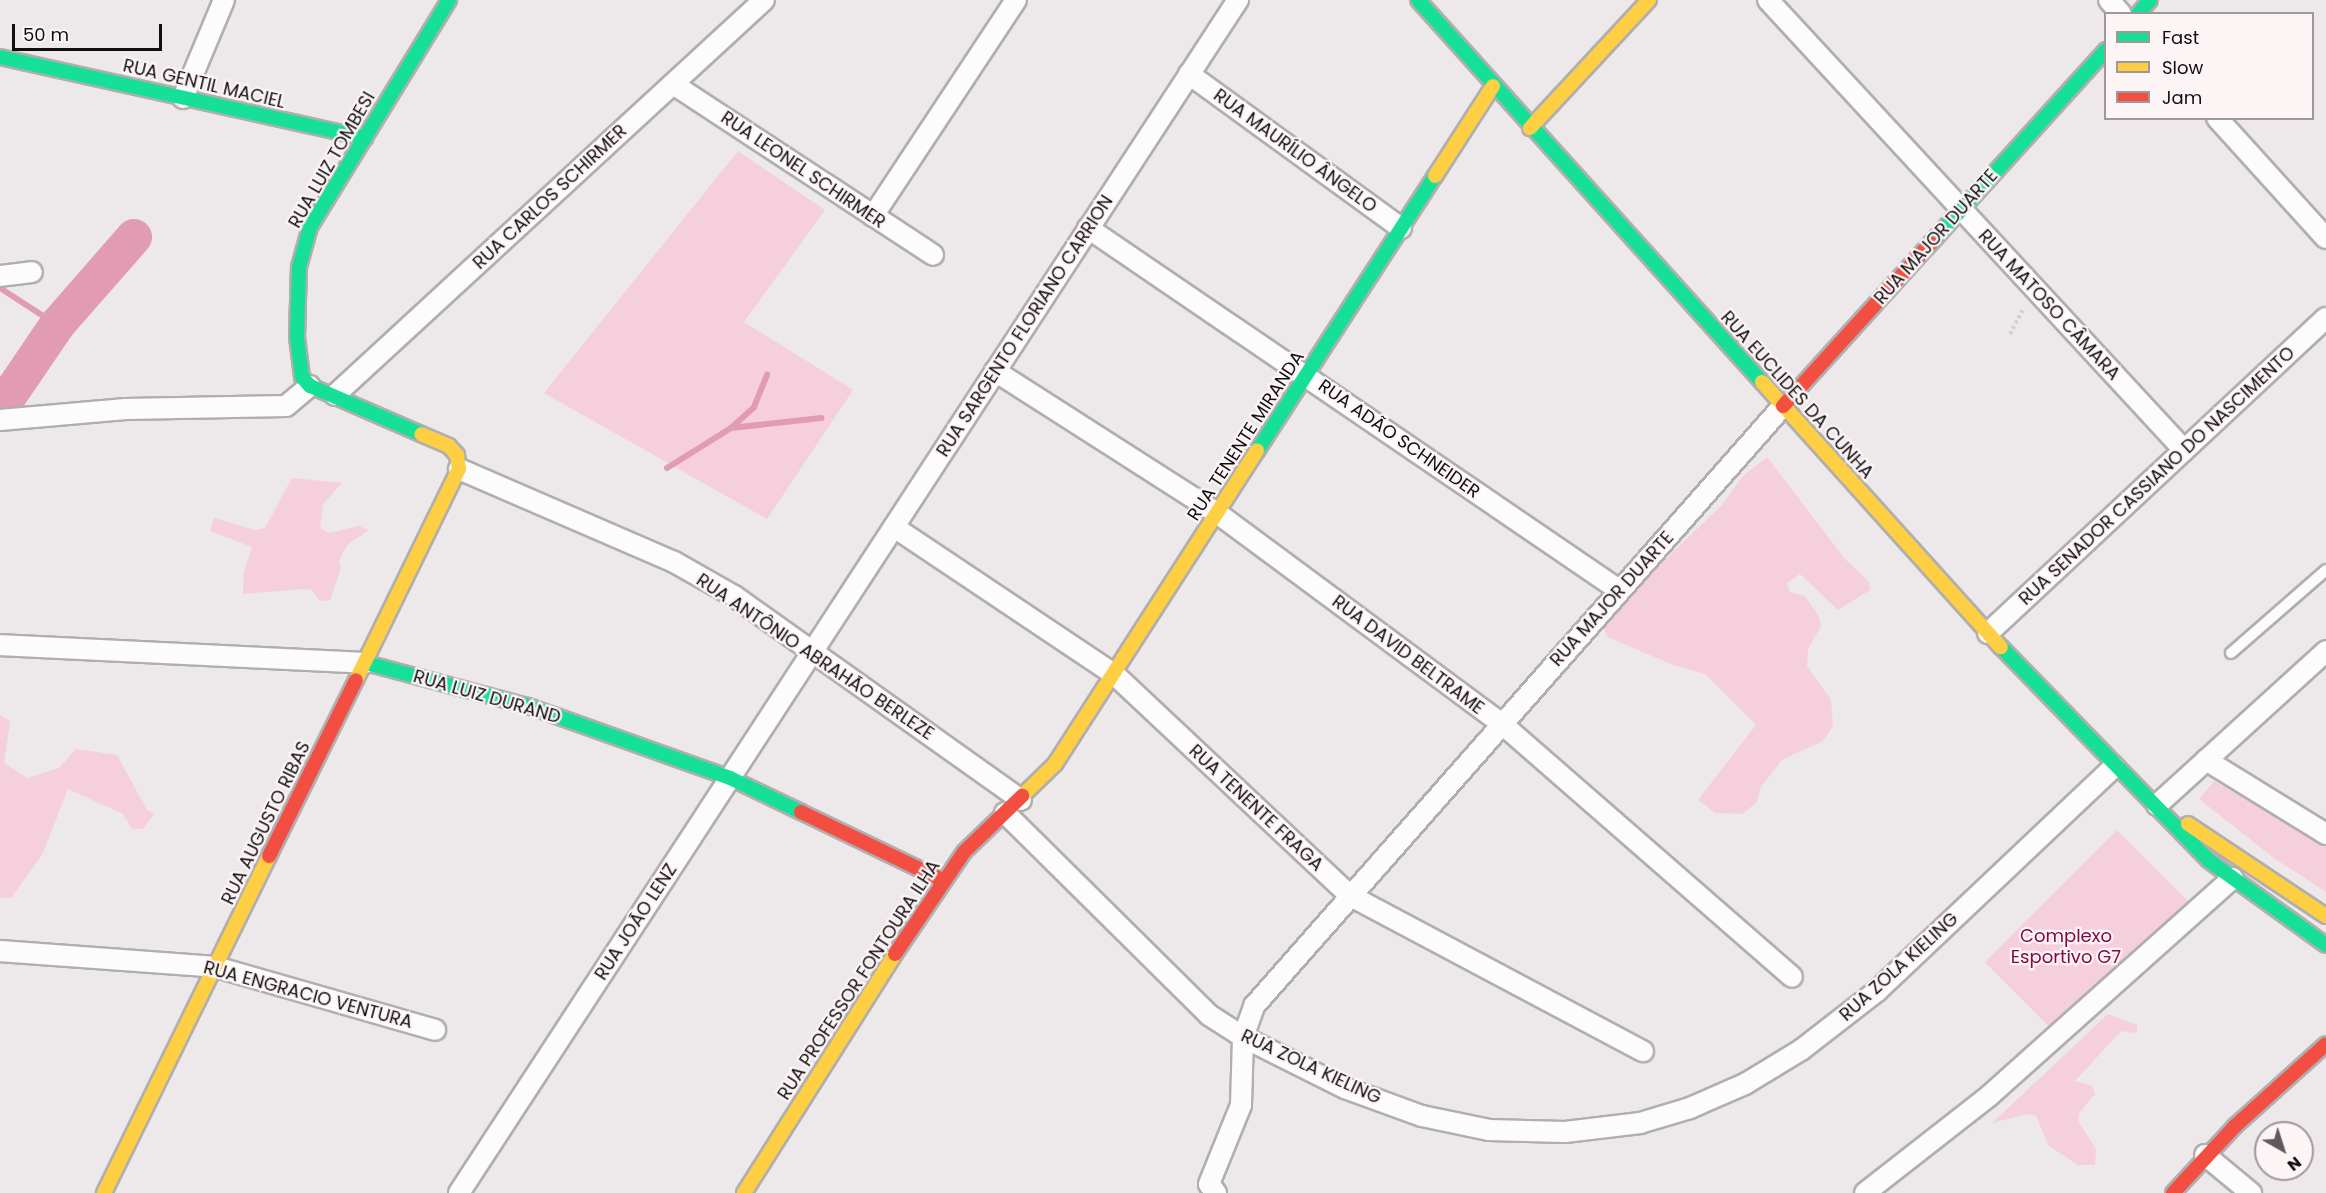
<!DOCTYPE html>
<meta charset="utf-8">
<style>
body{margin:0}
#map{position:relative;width:2326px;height:1193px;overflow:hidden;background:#ede8ea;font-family:Poppins,sans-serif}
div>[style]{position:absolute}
.green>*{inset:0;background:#f5cfdb;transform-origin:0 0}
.stream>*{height:6px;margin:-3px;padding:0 3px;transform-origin:3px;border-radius:3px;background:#e19cb3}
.river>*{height:36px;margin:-18px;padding:0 18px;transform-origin:18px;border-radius:18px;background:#e19cb3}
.path>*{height:4px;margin-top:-2px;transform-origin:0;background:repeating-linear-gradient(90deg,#d1d0d0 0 3px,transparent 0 6px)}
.roads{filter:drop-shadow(2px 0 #b1aeaf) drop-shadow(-2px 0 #b1aeaf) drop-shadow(0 2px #b1aeaf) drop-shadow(0 -2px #b1aeaf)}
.lane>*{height:10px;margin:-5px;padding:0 5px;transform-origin:5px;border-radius:5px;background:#fcfcfc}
.street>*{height:20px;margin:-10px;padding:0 10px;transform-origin:10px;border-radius:10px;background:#fcfcfc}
.fast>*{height:14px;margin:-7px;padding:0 7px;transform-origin:7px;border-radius:7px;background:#16e098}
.slow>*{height:14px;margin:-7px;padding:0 7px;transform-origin:7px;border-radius:7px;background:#ffcf43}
.jam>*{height:14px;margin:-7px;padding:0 7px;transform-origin:7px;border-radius:7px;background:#f24e42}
span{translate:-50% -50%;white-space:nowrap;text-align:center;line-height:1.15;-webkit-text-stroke:4.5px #fdf4f6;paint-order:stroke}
.street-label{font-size:18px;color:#110e0f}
.park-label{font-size:18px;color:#810944}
.legend{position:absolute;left:2104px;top:12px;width:210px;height:108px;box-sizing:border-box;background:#fdf4f6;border:2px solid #9f989a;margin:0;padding:8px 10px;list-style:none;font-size:18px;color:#110e0f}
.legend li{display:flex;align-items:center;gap:12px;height:30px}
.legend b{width:30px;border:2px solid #9f989a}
.north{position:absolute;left:2254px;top:1121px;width:60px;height:60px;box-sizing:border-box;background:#fdf4f6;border:2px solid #9f989a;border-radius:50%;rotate:141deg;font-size:16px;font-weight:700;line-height:24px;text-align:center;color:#110e0f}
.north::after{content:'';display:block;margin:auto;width:21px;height:27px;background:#5e5a5c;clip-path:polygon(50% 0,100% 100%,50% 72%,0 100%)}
.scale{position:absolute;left:12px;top:24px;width:150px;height:27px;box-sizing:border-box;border:3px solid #110e0f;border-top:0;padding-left:8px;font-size:18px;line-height:21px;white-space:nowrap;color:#110e0f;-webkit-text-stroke:4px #fdf4f6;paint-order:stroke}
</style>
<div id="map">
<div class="green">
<i style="clip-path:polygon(738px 151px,825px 210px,744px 322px,853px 390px,767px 519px,544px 393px)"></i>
<i style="clip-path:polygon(1767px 457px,1845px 559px,1869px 582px,1870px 590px,1838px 610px,1800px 574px,1787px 583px,1790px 592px,1805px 596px,1819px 617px,1821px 626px,1808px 649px,1807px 666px,1831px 700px,1833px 726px,1823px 741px,1782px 760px,1761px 787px,1756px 803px,1742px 814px,1716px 813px,1698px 800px,1756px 725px,1705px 674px,1673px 665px,1608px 637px,1600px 622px,1722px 505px,1742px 477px)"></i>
<i style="clip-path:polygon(292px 478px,342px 483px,323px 504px,320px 528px,330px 533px,358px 526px,369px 530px,347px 545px,339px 561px,341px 568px,330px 600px,320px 601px,312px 590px,303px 589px,243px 594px,244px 572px,252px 547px,210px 531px,214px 518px,255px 530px,265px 528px)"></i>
<i style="clip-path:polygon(0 715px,10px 721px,4px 763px,27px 778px,59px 768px,76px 749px,117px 755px,147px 810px,154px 814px,143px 829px,132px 829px,123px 814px,68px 789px,42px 855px,11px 898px,0 898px)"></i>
<i style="clip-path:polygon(2214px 781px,2326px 845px,2326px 892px,2274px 858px,2199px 799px)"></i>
<i style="left:2117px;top:830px;width:101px;height:187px;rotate:45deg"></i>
<i style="clip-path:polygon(2108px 1014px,2137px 1025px,2137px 1033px,2121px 1031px,2075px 1081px,2092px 1086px,2095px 1094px,2079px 1113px,2078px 1121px,2096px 1149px,2095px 1165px,2078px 1165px,2049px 1146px,2036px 1116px,2027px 1114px,1992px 1123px)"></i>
</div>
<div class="stream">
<i style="left:0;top:288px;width:68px;rotate:33deg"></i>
<i style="left:731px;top:428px;width:31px;rotate:-42deg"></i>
<i style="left:754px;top:407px;width:35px;rotate:-68deg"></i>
<i style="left:667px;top:468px;width:75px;rotate:-32deg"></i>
<i style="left:731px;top:428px;width:91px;rotate:-6.3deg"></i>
</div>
<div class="river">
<i style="left:0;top:409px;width:102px;rotate:-55.8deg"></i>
<i style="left:57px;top:325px;width:117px;rotate:-48.8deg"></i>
</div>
<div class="path">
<i style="left:2010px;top:334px;width:30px;rotate:-62deg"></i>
</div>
<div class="roads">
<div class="lane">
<i style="left:2231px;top:653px;width:126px;rotate:-41.1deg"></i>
</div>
<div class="street">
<i style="left:1768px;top:0;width:613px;rotate:47.25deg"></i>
<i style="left:2109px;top:0;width:18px;rotate:49deg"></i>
<i style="left:1189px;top:74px;width:262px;rotate:36deg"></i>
<i style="left:673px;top:84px;width:311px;rotate:33.3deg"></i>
<i style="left:183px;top:98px;width:106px;rotate:-67.3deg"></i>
<i style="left:2217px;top:118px;width:162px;rotate:47.8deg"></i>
<i style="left:873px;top:216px;width:259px;rotate:-56.5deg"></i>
<i style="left:1088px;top:228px;width:643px;rotate:34.28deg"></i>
<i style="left:0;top:276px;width:32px;rotate:-7deg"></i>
<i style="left:995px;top:371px;width:264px;rotate:32.6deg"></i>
<i style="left:1217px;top:513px;width:353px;rotate:36.5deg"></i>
<i style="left:1501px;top:723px;width:386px;rotate:41.1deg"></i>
<i style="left:335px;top:395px;width:583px;rotate:-42.64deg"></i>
<i style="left:0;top:420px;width:126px;rotate:-5deg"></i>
<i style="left:126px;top:409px;width:160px;rotate:-1.1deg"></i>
<i style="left:286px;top:406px;width:31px;rotate:-40deg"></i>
<i style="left:459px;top:469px;width:234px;rotate:23.4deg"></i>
<i style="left:674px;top:562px;width:69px;rotate:29.5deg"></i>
<i style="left:734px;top:596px;width:352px;rotate:35.4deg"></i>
<i style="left:894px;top:527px;width:265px;rotate:33.8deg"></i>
<i style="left:1114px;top:674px;width:323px;rotate:43.2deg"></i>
<i style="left:1349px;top:895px;width:333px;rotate:28deg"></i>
<i style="left:1988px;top:633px;width:462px;rotate:-43deg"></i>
<i style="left:0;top:645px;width:366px;rotate:2.8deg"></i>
<i style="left:2206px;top:760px;width:141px;rotate:31.7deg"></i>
<i style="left:2157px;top:805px;width:229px;rotate:-42.3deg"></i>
<i style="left:1005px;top:813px;width:287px;rotate:44.7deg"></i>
<i style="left:1209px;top:1015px;width:40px;rotate:32.9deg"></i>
<i style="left:1243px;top:1037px;width:114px;rotate:26.6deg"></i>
<i style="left:1345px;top:1088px;width:82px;rotate:20deg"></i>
<i style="left:1422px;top:1116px;width:68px;rotate:11.8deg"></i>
<i style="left:1489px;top:1130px;width:76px;rotate:1.5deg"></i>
<i style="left:1565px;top:1132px;width:76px;rotate:-6.8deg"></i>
<i style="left:1640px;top:1123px;width:52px;rotate:-16.7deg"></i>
<i style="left:1690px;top:1108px;width:60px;rotate:-23.6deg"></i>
<i style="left:1745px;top:1084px;width:66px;rotate:-31.3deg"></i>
<i style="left:1801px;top:1050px;width:96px;rotate:-37.8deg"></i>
<i style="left:1877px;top:991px;width:326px;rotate:-43.4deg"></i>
<i style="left:0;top:951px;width:217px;rotate:4.2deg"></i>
<i style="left:216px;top:967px;width:228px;rotate:16deg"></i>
<i style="left:2205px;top:1155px;width:60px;rotate:39.6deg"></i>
<i style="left:459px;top:1193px;width:1425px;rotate:-56.86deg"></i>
<i style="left:1216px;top:1193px;width:11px;rotate:-128deg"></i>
<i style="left:1209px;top:1184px;width:85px;rotate:-67.9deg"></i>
<i style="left:1241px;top:1105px;width:68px;rotate:-88.3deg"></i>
<i style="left:1243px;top:1037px;width:33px;rotate:-70deg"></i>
<i style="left:1254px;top:1006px;width:800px;rotate:-48.6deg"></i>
<i style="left:1865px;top:1193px;width:157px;rotate:-38deg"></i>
<i style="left:1989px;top:1096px;width:327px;rotate:-41.8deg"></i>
</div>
<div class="fast">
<i style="left:1418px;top:0;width:514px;rotate:48deg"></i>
<i style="left:2138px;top:14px;width:18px;rotate:-49deg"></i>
<i style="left:0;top:57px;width:374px;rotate:12.5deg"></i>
<i style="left:1931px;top:243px;width:261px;rotate:-47.8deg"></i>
<i style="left:421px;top:434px;width:121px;rotate:-156.6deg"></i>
<i style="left:310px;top:386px;width:12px;rotate:-132deg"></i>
<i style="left:302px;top:377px;width:40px;rotate:-97.1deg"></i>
<i style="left:297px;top:337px;width:70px;rotate:-88.4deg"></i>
<i style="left:299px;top:267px;width:41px;rotate:-74.6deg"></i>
<i style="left:310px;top:227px;width:266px;rotate:-58.5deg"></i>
<i style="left:1257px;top:451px;width:328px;rotate:-57.1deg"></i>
<i style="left:2001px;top:647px;width:297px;rotate:45.8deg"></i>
<i style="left:2208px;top:860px;width:145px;rotate:35.8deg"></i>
<i style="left:366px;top:663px;width:168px;rotate:14.9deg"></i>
<i style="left:528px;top:706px;width:214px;rotate:19.6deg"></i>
<i style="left:730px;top:778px;width:79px;rotate:25.6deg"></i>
</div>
<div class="slow">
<i style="left:1530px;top:128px;width:175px;rotate:-47.1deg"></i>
<i style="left:1435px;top:176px;width:107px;rotate:-57.2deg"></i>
<i style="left:1762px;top:382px;width:357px;rotate:48deg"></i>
<i style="left:356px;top:680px;width:235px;rotate:-64deg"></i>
<i style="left:459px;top:469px;width:14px;rotate:-98deg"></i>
<i style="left:457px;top:455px;width:12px;rotate:-132deg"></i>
<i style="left:449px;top:446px;width:30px;rotate:-157deg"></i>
<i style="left:1022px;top:796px;width:46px;rotate:-44.1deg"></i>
<i style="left:1055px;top:764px;width:373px;rotate:-57.2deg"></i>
<i style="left:2188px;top:824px;width:166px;rotate:33.7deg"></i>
<i style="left:104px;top:1193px;width:375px;rotate:-63.9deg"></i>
<i style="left:744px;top:1193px;width:283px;rotate:-57.7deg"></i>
</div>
<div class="jam">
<i style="left:1783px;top:406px;width:220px;rotate:-47.8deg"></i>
<i style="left:801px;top:812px;width:157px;rotate:25.7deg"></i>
<i style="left:269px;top:856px;width:196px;rotate:-63.7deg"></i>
<i style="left:895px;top:954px;width:123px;rotate:-55.9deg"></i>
<i style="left:964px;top:852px;width:81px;rotate:-44deg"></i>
<i style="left:2173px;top:1193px;width:91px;rotate:-47.2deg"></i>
<i style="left:2235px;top:1126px;width:122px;rotate:-42deg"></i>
</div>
</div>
<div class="street-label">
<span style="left:204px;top:84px;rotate:13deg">RUA GENTIL MACIEL</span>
<span style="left:1295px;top:151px;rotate:36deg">RUA MAURÍLIO ÂNGELO</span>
<span style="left:332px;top:160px;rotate:-60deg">RUA LUIZ TOMBESI</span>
<span style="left:803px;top:170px;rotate:34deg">RUA LEONEL SCHIRMER</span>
<span style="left:550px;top:197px;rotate:-43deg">RUA CARLOS SCHIRMER</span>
<span style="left:1936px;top:237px;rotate:-48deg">RUA MAJOR DUARTE</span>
<span style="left:2049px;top:305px;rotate:47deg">RUA MATOSO CÂMARA</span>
<span style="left:1025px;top:326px;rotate:-57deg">RUA SARGENTO FLORIANO CARRION</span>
<span style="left:1797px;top:395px;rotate:48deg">RUA EUCLIDES DA CUNHA</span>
<span style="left:1246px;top:436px;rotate:-57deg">RUA TENENTE MIRANDA</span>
<span style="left:1399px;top:439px;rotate:35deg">RUA ADÃO SCHNEIDER</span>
<span style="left:2157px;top:476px;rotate:-43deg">RUA SENADOR CASSIANO DO NASCIMENTO</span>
<span style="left:1612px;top:599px;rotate:-48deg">RUA MAJOR DUARTE</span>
<span style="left:1408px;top:655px;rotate:37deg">RUA DAVID BELTRAME</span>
<span style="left:815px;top:657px;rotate:34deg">RUA ANTÔNIO ABRAHÃO BERLEZE</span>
<span style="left:487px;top:697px;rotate:16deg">RUA LUIZ DURAND</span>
<span style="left:1256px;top:808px;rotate:43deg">RUA TENENTE FRAGA</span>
<span style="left:266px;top:823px;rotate:-64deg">RUA AUGUSTO RIBAS</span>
<span style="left:636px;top:922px;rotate:-57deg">RUA JOÃO LENZ</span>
<span style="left:1899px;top:967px;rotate:-42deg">RUA ZOLA KIELING</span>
<span style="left:859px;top:980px;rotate:-57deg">RUA PROFESSOR FONTOURA ILHA</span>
<span style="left:308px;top:995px;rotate:15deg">RUA ENGRACIO VENTURA</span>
<span style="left:1311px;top:1067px;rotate:25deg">RUA ZOLA KIELING</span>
</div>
<div class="park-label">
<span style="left:2066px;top:947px">Complexo<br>Esportivo G7</span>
</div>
<ul class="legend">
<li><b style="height:8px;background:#16e098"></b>Fast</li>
<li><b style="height:8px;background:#ffcf43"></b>Slow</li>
<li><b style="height:8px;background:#f24e42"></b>Jam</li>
</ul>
<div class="north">N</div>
<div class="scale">50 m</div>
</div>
